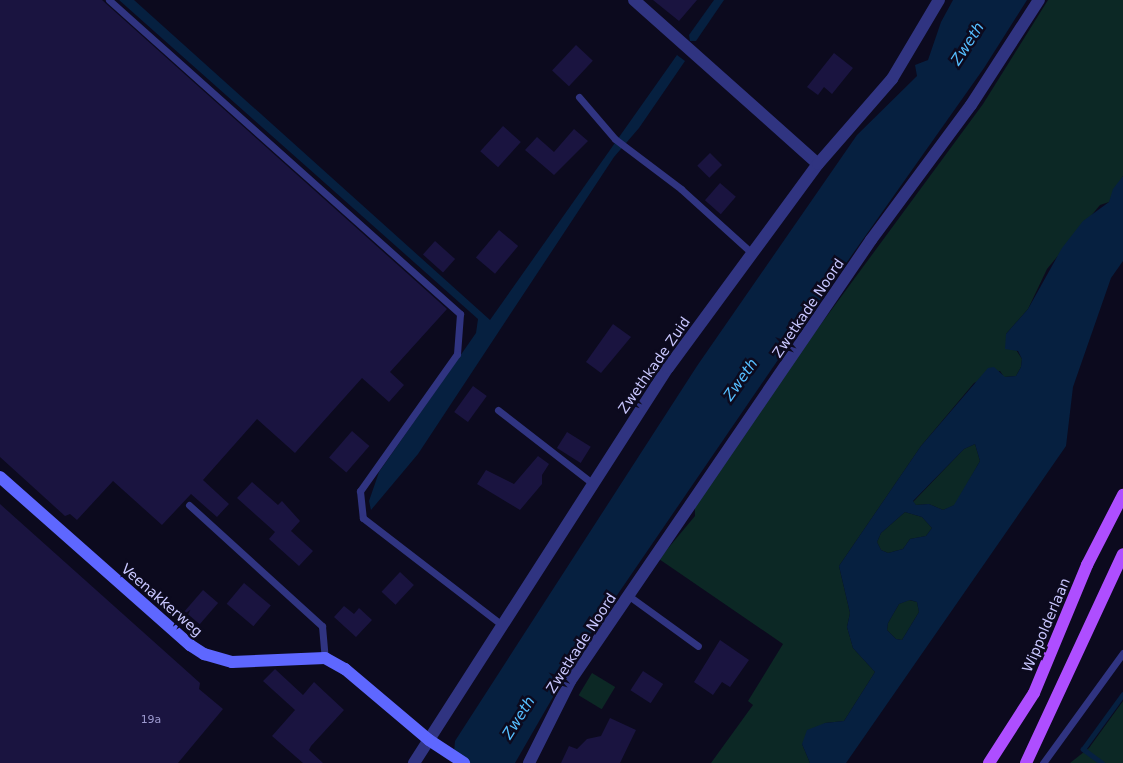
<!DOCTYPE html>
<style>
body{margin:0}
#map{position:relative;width:1123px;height:763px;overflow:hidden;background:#0c0a1e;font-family:"DejaVu Sans",sans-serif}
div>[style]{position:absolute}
.green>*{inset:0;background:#0c2825;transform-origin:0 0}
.water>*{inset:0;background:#062040}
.stream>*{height:5px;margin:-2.5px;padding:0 2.5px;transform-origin:2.5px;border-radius:2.5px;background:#062040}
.building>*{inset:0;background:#1a1440;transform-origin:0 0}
.lane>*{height:7px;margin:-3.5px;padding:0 3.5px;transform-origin:3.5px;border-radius:3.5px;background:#303481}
.street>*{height:12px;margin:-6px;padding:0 6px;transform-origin:6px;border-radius:6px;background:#303481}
.secondary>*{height:12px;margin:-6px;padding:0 6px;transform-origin:6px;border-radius:6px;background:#5e67ff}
.primary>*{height:12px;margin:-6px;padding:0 6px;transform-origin:6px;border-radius:6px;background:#ae4eff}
span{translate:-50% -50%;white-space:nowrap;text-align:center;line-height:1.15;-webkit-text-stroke:5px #0c0a1e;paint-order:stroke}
.number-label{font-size:11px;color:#9d9acf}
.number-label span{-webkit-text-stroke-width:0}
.street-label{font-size:14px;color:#c9c7ff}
.water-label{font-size:15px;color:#55beff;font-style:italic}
</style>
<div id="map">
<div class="green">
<i style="clip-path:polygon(1048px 0,1123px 0,1123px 176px,1109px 202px,1100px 205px,1047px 269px,1028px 309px,1006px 334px,1022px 359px,1021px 367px,1016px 376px,1004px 377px,1000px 371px,974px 383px,921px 446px,839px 566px,850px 613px,847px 627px,853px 648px,875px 672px,844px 721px,825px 723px,802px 744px,810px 763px,711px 763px,753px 705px,748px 701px,783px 644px,659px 559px,695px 516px,695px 506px,807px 343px,983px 104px)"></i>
<i style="clip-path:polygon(975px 444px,980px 461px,955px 505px,943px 510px,929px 504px,916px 505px,913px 502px,964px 449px)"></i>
<i style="clip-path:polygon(905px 512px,922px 517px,932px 528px,926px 536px,910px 539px,903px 549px,888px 553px,881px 550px,877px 542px,881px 533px)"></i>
<i style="clip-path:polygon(909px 600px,917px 602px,919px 612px,902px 640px,896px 639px,887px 630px,888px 623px,899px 604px)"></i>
<i style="left:592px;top:673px;width:27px;height:26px;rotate:31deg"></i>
<i style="clip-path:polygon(1123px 701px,1123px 763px,1070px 763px,1089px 748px)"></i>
</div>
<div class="water">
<i style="clip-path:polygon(119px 0,134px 0,490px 320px,677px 55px,685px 61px,639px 128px,614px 157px,418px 454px,371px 510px,369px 501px,379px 472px,476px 333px,478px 319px)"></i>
<i style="clip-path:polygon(714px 0,724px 0,696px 41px,690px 41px,689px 35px)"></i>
<i style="clip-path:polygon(953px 0,1027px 0,984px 68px,782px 354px,583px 645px,515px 763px,453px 763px,455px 741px,697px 366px,857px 135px,917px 76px,915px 65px,928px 60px,941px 22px)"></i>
<i style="clip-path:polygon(evenodd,1123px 176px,1123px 261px,1111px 278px,1073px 387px,1066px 446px,846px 763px,810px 763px,802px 744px,807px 730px,825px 723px,844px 721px,875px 672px,853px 648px,847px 627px,850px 613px,839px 566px,921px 446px,988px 368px,994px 367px,1005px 377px,1016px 376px,1021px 367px,1022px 359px,1018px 351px,1005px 349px,1006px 334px,1028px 309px,1062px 248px,1083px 221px,1109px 202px,1113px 189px,1123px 176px,975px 444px,980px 461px,954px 505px,943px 510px,929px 504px,916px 505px,913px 501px,964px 449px,975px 444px,1123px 176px,905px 512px,922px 517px,932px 528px,926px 536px,910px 539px,903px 549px,888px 553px,881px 550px,877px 542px,881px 533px,905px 512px,1123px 176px,910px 600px,917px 602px,919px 612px,902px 640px,896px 639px,887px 630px,888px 623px,899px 604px,910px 600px)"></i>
</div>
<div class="stream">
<i style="left:1102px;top:763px;width:24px;rotate:-144deg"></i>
<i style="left:1083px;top:749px;width:68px;rotate:-54deg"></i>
</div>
<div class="building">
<i style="clip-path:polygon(0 0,102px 0,447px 309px,390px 372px,404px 385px,389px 402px,362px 378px,295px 453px,257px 419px,203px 480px,229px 504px,217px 517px,191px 494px,162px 525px,113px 481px,77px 520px,70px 514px,65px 516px,0 457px)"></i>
<i style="clip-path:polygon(653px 0,697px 0,679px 21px)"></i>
<i style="left:576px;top:45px;width:23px;height:35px;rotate:43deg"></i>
<i style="clip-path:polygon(834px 53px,853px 68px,832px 94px,824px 87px,818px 95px,807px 87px)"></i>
<i style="left:503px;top:126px;width:24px;height:34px;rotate:42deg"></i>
<i style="clip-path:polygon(574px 129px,588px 141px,554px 175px,525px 150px,537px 137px,554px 152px)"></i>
<i style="left:710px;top:153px;width:17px;height:18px;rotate:45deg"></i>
<i style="left:720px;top:183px;width:21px;height:23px;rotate:41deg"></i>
<i style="left:499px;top:230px;width:25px;height:36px;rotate:40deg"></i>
<i style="left:435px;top:241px;width:27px;height:18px;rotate:42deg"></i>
<i style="clip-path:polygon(613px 324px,631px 337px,601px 373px,586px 362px)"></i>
<i style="left:473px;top:386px;width:17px;height:32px;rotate:36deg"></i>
<i style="left:352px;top:431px;width:23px;height:35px;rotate:41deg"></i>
<i style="left:567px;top:432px;width:28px;height:19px;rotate:32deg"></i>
<i style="clip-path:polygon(538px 456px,549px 464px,542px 475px,542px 484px,520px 510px,477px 484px,486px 470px,514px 484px)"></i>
<i style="clip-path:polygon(252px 482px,278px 505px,282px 501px,300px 521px,291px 531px,313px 551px,299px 566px,269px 539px,275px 532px,237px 498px)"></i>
<i style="clip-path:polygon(0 504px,200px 683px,199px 689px,223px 709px,178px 763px,0 763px)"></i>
<i style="left:400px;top:572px;width:19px;height:27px;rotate:43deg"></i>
<i style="left:244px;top:583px;width:35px;height:27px;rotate:40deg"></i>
<i style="left:203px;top:590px;width:20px;height:28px;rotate:41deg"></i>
<i style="clip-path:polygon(344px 606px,354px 614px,359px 608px,372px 620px,356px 637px,334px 617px)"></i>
<i style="clip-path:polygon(720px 640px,749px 660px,730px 687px,722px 682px,713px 695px,694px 682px)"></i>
<i style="clip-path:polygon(275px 669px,303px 695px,314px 682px,344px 710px,311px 746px,309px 750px,323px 763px,303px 763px,272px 736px,295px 710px,263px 681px)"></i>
<i style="left:643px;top:671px;width:24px;height:23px;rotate:33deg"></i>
<i style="clip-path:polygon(610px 718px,636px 730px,620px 763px,561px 763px,569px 746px,577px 749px,587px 739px,601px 736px)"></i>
</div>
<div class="lane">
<i style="left:109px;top:0;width:471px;rotate:41.8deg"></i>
<i style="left:460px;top:314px;width:40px;rotate:94.3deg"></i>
<i style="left:457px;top:354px;width:168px;rotate:125.3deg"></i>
<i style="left:360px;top:491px;width:27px;rotate:84deg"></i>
<i style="left:363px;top:518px;width:175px;rotate:37.6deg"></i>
<i style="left:579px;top:97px;width:55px;rotate:49.4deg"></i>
<i style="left:615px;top:139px;width:83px;rotate:37.1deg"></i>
<i style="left:681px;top:189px;width:97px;rotate:42.1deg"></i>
<i style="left:498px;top:410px;width:119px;rotate:37.8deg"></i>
<i style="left:189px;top:505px;width:180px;rotate:42.3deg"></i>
<i style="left:322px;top:626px;width:32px;rotate:85deg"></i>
<i style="left:629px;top:596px;width:85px;rotate:35.9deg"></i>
<i style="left:1043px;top:763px;width:136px;rotate:-54deg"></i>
</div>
<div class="street">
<i style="left:634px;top:0;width:246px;rotate:41.7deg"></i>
<i style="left:414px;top:763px;width:470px;rotate:-57.3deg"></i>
<i style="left:668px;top:368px;width:253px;rotate:-53.7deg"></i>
<i style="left:818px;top:164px;width:113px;rotate:-49deg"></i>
<i style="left:892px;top:79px;width:92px;rotate:-59.3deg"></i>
<i style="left:529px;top:763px;width:92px;rotate:-63.4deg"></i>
<i style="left:570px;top:681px;width:534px;rotate:-55.68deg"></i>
<i style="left:871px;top:240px;width:168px;rotate:-53.5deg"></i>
<i style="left:971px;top:105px;width:125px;rotate:-57.1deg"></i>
</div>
<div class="secondary">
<i style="left:0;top:477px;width:254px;rotate:41.5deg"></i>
<i style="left:190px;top:645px;width:17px;rotate:33deg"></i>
<i style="left:204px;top:654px;width:29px;rotate:16deg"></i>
<i style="left:232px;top:662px;width:93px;rotate:-2.5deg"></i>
<i style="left:325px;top:658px;width:23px;rotate:29deg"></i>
<i style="left:345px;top:669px;width:110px;rotate:40.2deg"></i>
<i style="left:429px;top:740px;width:42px;rotate:33.3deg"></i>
</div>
<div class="primary">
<i style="left:989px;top:763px;width:83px;rotate:-57.3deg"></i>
<i style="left:1034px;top:693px;width:139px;rotate:-67.5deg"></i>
<i style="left:1087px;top:565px;width:79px;rotate:-62.8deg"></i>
<i style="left:1026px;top:763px;width:230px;rotate:-65.1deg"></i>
</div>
<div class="number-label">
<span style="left:151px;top:720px">19a</span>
</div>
<div class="street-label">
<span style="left:808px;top:308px;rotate:-56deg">Zwetkade Noord</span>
<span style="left:654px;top:365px;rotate:-55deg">Zwethkade Zuid</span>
<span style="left:162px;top:600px;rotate:41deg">Veenakkerweg</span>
<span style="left:1046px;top:625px;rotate:-67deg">Wippolderlaan</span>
<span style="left:581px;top:643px;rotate:-57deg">Zwetkade Noord</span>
</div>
<div class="water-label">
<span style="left:968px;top:44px;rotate:-57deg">Zweth</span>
<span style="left:741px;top:380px;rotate:-55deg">Zweth</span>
<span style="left:519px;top:718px;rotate:-58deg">Zweth</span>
</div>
</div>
